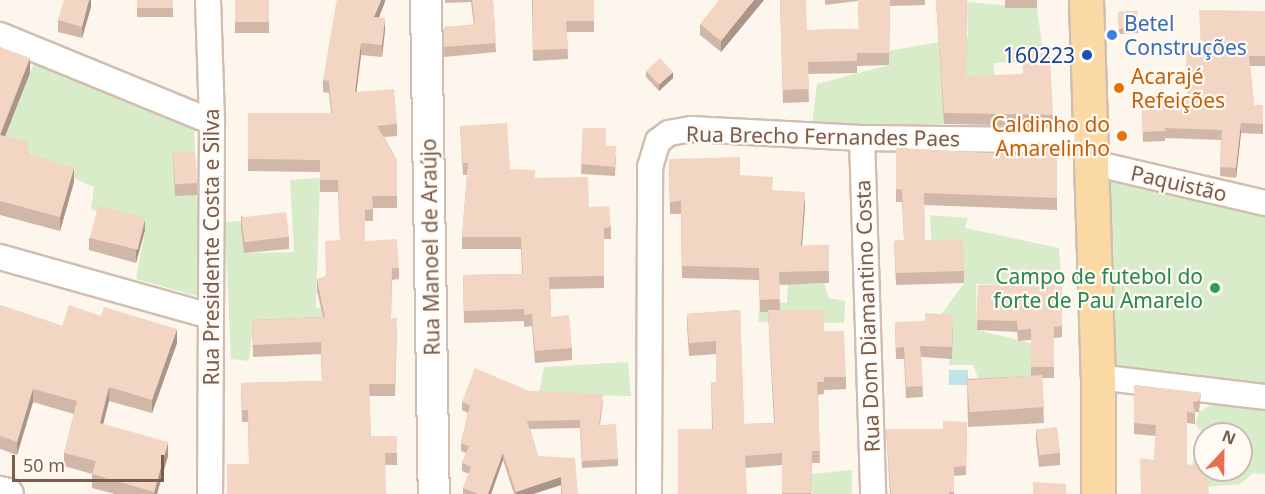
<!DOCTYPE html>
<meta charset="utf-8">
<style>
body{margin:0}
#map{position:relative;width:1265px;height:494px;overflow:hidden;background:#fdf6ec;font-family:"Noto Sans",sans-serif}
div>[style]{position:absolute}
.green>*{inset:0;background:#d8ecc9}
.water>*{inset:0;background:#bfe3e8;transform-origin:0 0}
.roads{filter:drop-shadow(2px 0 #d1beb0) drop-shadow(-2px 0 #d1beb0) drop-shadow(0 2px #d1beb0) drop-shadow(0 -2px #d1beb0)}
.minor>*{height:24px;margin:-12px;padding:0 12px;transform-origin:12px;border-radius:12px;background:#fff}
.tertiary>*{height:30px;margin:-15px;padding:0 15px;transform-origin:15px;border-radius:15px;background:#fff}
.primary>*{height:33px;margin:-16.5px;padding:0 16.5px;transform-origin:16.5px;border-radius:16.5px;background:#fbd9a5}
.wall>*{inset:0;background:#d1b7a8;transform-origin:0 0}
.shaded-wall>*{inset:0;background:#aa9588}
.building>*{inset:0;background:#f3d5c3;transform-origin:0 0}
.dots>*{width:16px;height:16px;translate:-50% -50%;box-sizing:border-box;border:3px solid #fffaf3;border-radius:50%}
span{translate:-50% -50%;white-space:nowrap;text-align:center;line-height:1.15;-webkit-text-stroke:4.5px #fffaf3;paint-order:stroke}
.shop-label{font-size:21px;color:#366cbe}
.left{translate:0 -50%;text-align:left}
.transit-label{font-size:21px;color:#164399}
.right{translate:-100% -50%;text-align:right}
.food-label{font-size:21px;color:#c56008}
.street-label{font-size:21px;color:#7a5c4d}
.leisure-label{font-size:21px;color:#27864d}
.north{position:absolute;left:1193px;top:422px;width:60px;height:60px;box-sizing:border-box;background:#fffaf3;border:2px solid #cabbb1;border-radius:50%;rotate:22deg;font-size:16px;font-weight:700;line-height:24px;text-align:center;color:#7a5c4d}
.north::after{content:'';display:block;margin:auto;width:21px;height:27px;background:#e76f51;clip-path:polygon(50% 0,100% 100%,50% 72%,0 100%)}
.scale{position:absolute;left:12px;top:455px;width:152px;height:27px;box-sizing:border-box;border:3px solid #7a5c4d;border-top:0;padding-left:8px;font-size:18px;line-height:21px;white-space:nowrap;color:#7a5c4d;-webkit-text-stroke:4px #fffaf3;paint-order:stroke}
</style>
<div id="map">
<div class="green">
<i style="clip-path:polygon(967px 2px,1037px 8px,1044px 61px,994px 63px,996px 124px,942px 64px,944px 124px,812px 125px,817px 84px,889px 65px,888px 51px,968px 37px)"></i>
<i style="clip-path:polygon(35px 61px,194px 127px,200px 297px,136px 279px,145px 230px,91px 209px,94px 187px,1px 147px)"></i>
<i style="clip-path:polygon(1102px 162px,1265px 193px,1265px 388px,1105px 366px)"></i>
<i style="clip-path:polygon(320px 178px,316px 308px,358px 313px,252px 332px,249px 361px,231px 359px,225px 222px,241px 221px,244px 253px,294px 252px,290px 180px)"></i>
<i style="clip-path:polygon(930px 215px,968px 218px,965px 228px,1059px 248px,1062px 286px,976px 284px,977px 330px,1031px 343px,1031px 378px,978px 378px,973px 365px,949px 365px,953px 326px,934px 325px,964px 283px,963px 251px,932px 252px)"></i>
<i style="clip-path:polygon(788px 284px,824px 284px,829px 298px,845px 301px,844px 323px,758px 322px,760px 300px,787px 303px)"></i>
<i style="clip-path:polygon(628px 362px,631px 396px,539px 394px,544px 367px)"></i>
<i style="clip-path:polygon(1237px 398px,1265px 401px,1265px 474px,1253px 473px,1240px 484px,1207px 487px,1192px 469px,1193px 460px,1205px 454px,1205px 470px,1241px 470px,1241px 434px,1205px 435px,1195px 424px,1199px 412px,1209px 406px)"></i>
<i style="clip-path:polygon(852px 470px,852px 494px,811px 494px,811px 474px)"></i>
</div>
<div class="water">
<i style="left:949px;top:370px;width:19px;height:15px"></i>
</div>
<div class="roads">
<div class="minor">
<i style="left:208px;top:0;width:122px;rotate:88.1deg"></i>
<i style="left:212px;top:122px;width:372px;rotate:90.3deg"></i>
<i style="left:0;top:35px;width:229px;rotate:22.3deg"></i>
<i style="left:862px;top:138px;width:356px;rotate:88.2deg"></i>
<i style="left:1093px;top:163px;width:177px;rotate:13.1deg"></i>
<i style="left:0;top:257px;width:218px;rotate:15.7deg"></i>
<i style="left:1098px;top:377px;width:168px;rotate:6.8deg"></i>
<i style="left:649px;top:494px;width:327px;rotate:-89.8deg"></i>
<i style="left:650px;top:167px;width:27px;rotate:-73deg"></i>
<i style="left:658px;top:141px;width:14px;rotate:-36deg"></i>
<i style="left:669px;top:133px;width:22px;rotate:-10deg"></i>
<i style="left:691px;top:129px;width:171px;rotate:3deg"></i>
<i style="left:862px;top:138px;width:230px;rotate:0.7deg"></i>
</div>
<div class="tertiary">
<i style="left:426px;top:0;width:494px;rotate:89.1deg"></i>
<i style="left:0;top:492px;width:8px;rotate:14deg"></i>
</div>
<div class="primary">
<i style="left:1086px;top:0;width:377px;rotate:88.2deg"></i>
<i style="left:1098px;top:377px;width:117px;rotate:90deg"></i>
</div>
</div>
<div class="wall">
<i style="clip-path:polygon(91px 0,91px 7px,82px 38px,58px 32px,58px 20px)"></i>
<i style="left:137px;top:0;width:36px;height:17px"></i>
<i style="left:235px;top:0;width:34px;height:33px"></i>
<i style="clip-path:polygon(385px 0,379px 18px,385px 30px,382px 57px,361px 55px,356px 92px,397px 124px,397px 136px,384px 137px,397px 160px,397px 208px,373px 208px,373px 221px,365px 221px,365px 241px,399px 268px,399px 279px,392px 280px,391px 318px,397px 330px,395px 396px,369px 396px,371px 436px,397px 436px,397px 465px,249px 464px,248px 422px,242px 422px,241px 383px,322px 381px,321px 354px,253px 357px,252px 320px,323px 317px,317px 291px,317px 279px,325px 277px,340px 240px,338px 192px,320px 192px,320px 172px,248px 171px,248px 113px,331px 113px,329px 93px,323px 92px,323px 80px)"></i>
<i style="clip-path:polygon(445px 0,493px 0,496px 52px,444px 57px,444px 27px,474px 25px,471px 2px,445px 3px)"></i>
<i style="clip-path:polygon(532px 0,594px 0,594px 32px,567px 32px,568px 59px,533px 61px)"></i>
<i style="clip-path:polygon(764px 0,721px 52px,700px 35px,700px 24px)"></i>
<i style="clip-path:polygon(780px 0,807px 30px,859px 29px,858px 1px,825px 5px,825px 0,925px 0,925px 5px,890px 6px,889px 65px,857px 66px,857px 73px,808px 74px,809px 102px,783px 103px)"></i>
<i style="clip-path:polygon(936px 0,967px 0,966px 76px,1053px 115px,1053px 126px,944px 124px)"></i>
<i style="left:1005px;top:0;width:32px;height:8px"></i>
<i style="left:1137px;top:11px;width:22px;height:19px;rotate:87deg"></i>
<i style="clip-path:polygon(1265px 11px,1265px 66px,1250px 66px,1254px 105px,1263px 105px,1263px 134px,1241px 133px,1236px 178px,1220px 176px,1221px 140px,1165px 138px,1165px 141px,1143px 142px,1142px 104px,1183px 102px,1187px 96px,1200px 50px)"></i>
<i style="clip-path:polygon(0 47px,30px 73px,5px 136px,29px 154px,74px 182px,60px 231px,0 215px)"></i>
<i style="clip-path:polygon(646px 71px,673px 78px,659px 91px,646px 77px)"></i>
<i style="clip-path:polygon(460px 126px,510px 169px,535px 178px,589px 207px,611px 227px,611px 239px,604px 239px,604px 288px,550px 289px,551px 317px,572px 348px,572px 360px,535px 363px,532px 326px,524px 327px,524px 321px,464px 323px,463px 275px,522px 274px,521px 249px,462px 249px,462px 237px,467px 175px,463px 175px)"></i>
<i style="clip-path:polygon(583px 128px,606px 146px,616px 156px,615px 176px,581px 174px)"></i>
<i style="clip-path:polygon(1057px 142px,1057px 210px,924px 205px,925px 240px,964px 271px,964px 283px,896px 285px,894px 241px,904px 240px,902px 202px,896px 202px,896px 148px,1029px 155px)"></i>
<i style="clip-path:polygon(173px 152px,197px 183px,197px 195px,175px 196px)"></i>
<i style="clip-path:polygon(669px 159px,740px 175px,805px 205px,802px 246px,829px 245px,829px 283px,779px 285px,780px 310px,824px 331px,846px 377px,846px 389px,824px 390px,824px 394px,818px 395px,820px 463px,812px 463px,811px 494px,782px 494px,782px 465px,746px 468px,712px 429px,711px 382px,716px 382px,716px 354px,689px 356px,687px 326px,687px 314px,740px 310px,744px 424px,774px 423px,768px 312px,760px 312px,759px 280px,682px 278px,681px 214px,670px 214px)"></i>
<i style="clip-path:polygon(241px 216px,289px 237px,289px 249px,244px 253px,241px 228px)"></i>
<i style="clip-path:polygon(145px 230px,136px 263px,89px 250px,89px 238px)"></i>
<i style="clip-path:polygon(1062px 282px,1062px 337px,1054px 338px,1054px 378px,1042px 378px,1044px 423px,968px 427px,967px 379px,1031px 376px,1031px 340px,1018px 341px,1017px 332px,977px 330px,978px 285px,1026px 286px)"></i>
<i style="clip-path:polygon(0 305px,62px 326px,177px 343px,152px 413px,109px 401px,103px 424px,168px 456px,157px 494px,115px 494px,92px 488px,92px 474px,64px 466px,64px 453px,74px 414px,33px 402px,17px 455px,0 449px)"></i>
<i style="clip-path:polygon(895px 322px,953px 326px,952px 359px,921px 357px,923px 397px,906px 398px,904px 359px,896px 359px)"></i>
<i style="clip-path:polygon(1134px 385px,1201px 393px,1199px 412px,1195px 412px,1195px 424px,1187px 423px,1154px 460px,1156px 436px,1134px 434px)"></i>
<i style="clip-path:polygon(529px 391px,603px 401px,600px 425px,618px 459px,618px 466px,582px 468px,580px 428px,530px 429px,538px 456px,578px 494px,561px 494px,561px 485px,533px 494px,514px 494px,503px 460px,491px 494px,463px 494px,463px 488px,469px 474px,462px 471px,462px 463px,466px 453px,461px 451px,461px 443px,468px 413px,462px 410px,462px 402px)"></i>
<i style="clip-path:polygon(967px 422px,966px 475px,954px 476px,954px 494px,890px 494px,886px 429px,943px 429px)"></i>
<i style="clip-path:polygon(1036px 429px,1060px 453px,1060px 465px,1039px 467px,1036px 440px)"></i>
</div>
<div class="shaded-wall">
<i style="clip-path:polygon(89px 0,91px 0,91px 7px,82px 38px,82px 27px)"></i>
<i style="clip-path:polygon(381px 0,385px 0,385px 2px,374px 29px,374px 17px)"></i>
<i style="clip-path:polygon(754px 0,764px 0,721px 52px,721px 41px)"></i>
<i style="clip-path:polygon(385px 18px,385px 30px,382px 57px,382px 45px)"></i>
<i style="clip-path:polygon(361px 43px,361px 55px,355px 104px,355px 92px)"></i>
<i style="clip-path:polygon(30px 58px,30px 73px,0 149px,0 135px)"></i>
<i style="clip-path:polygon(673px 72px,673px 78px,659px 91px,659px 85px)"></i>
<i style="clip-path:polygon(1241px 123px,1241px 133px,1236px 178px,1236px 168px)"></i>
<i style="clip-path:polygon(74px 168px,74px 182px,60px 231px,60px 217px)"></i>
<i style="clip-path:polygon(805px 192px,805px 205px,801px 258px,801px 246px)"></i>
<i style="clip-path:polygon(145px 218px,145px 230px,136px 263px,136px 251px)"></i>
<i style="clip-path:polygon(177px 329px,177px 343px,152px 413px,152px 400px)"></i>
<i style="clip-path:polygon(109px 387px,109px 401px,100px 436px,100px 423px)"></i>
<i style="clip-path:polygon(33px 389px,33px 402px,17px 455px,17px 442px)"></i>
<i style="clip-path:polygon(168px 442px,168px 456px,157px 494px,154px 494px)"></i>
<i style="clip-path:polygon(503px 453px,503px 460px,491px 494px,488px 494px)"></i>
<i style="clip-path:polygon(561px 477px,561px 485px,533px 494px,516px 494px,516px 492px)"></i>
</div>
<div class="building">
<i style="clip-path:polygon(64px 0,89px 0,82px 27px,58px 20px)"></i>
<i style="left:137px;top:0;width:36px;height:8px"></i>
<i style="left:235px;top:0;width:34px;height:22px"></i>
<i style="clip-path:polygon(337px 0,381px 0,374px 17px,385px 18px,382px 45px,361px 43px,355px 92px,394px 89px,397px 124px,377px 126px,397px 160px,397px 196px,372px 196px,373px 209px,365px 210px,365px 241px,397px 239px,399px 268px,392px 268px,391px 318px,397px 318px,395px 384px,369px 384px,371px 436px,397px 436px,397px 453px,385px 453px,386px 494px,227px 494px,227px 464px,249px 464px,248px 410px,242px 410px,241px 383px,322px 381px,321px 342px,253px 345px,252px 320px,325px 317px,317px 279px,326px 277px,325px 241px,340px 240px,338px 180px,320px 180px,320px 160px,248px 159px,248px 113px,332px 113px,329px 81px,323px 80px,336px 4px)"></i>
<i style="clip-path:polygon(472px 0,493px 0,496px 43px,444px 47px,444px 27px,475px 24px)"></i>
<i style="clip-path:polygon(533px 0,594px 0,594px 21px,566px 21px,568px 49px,533px 50px)"></i>
<i style="clip-path:polygon(719px 0,754px 0,721px 41px,700px 24px)"></i>
<i style="clip-path:polygon(780px 0,806px 0,807px 30px,859px 29px,858px 0,890px 0,889px 53px,857px 53px,857px 61px,808px 62px,809px 89px,783px 90px)"></i>
<i style="clip-path:polygon(936px 0,967px 0,966px 76px,1023px 74px,1022px 55px,1050px 54px,1053px 115px,944px 113px)"></i>
<i style="clip-path:polygon(1199px 10px,1265px 11px,1265px 56px,1249px 56px,1254px 105px,1263px 105px,1263px 124px,1241px 123px,1236px 168px,1220px 167px,1222px 130px,1165px 128px,1165px 131px,1143px 132px,1142px 104px,1183px 102px,1183px 95px,1187px 96px,1186px 51px,1201px 50px)"></i>
<i style="left:1137px;top:11px;width:17px;height:19px;rotate:87deg"></i>
<i style="clip-path:polygon(0 47px,30px 58px,0 135px)"></i>
<i style="left:660px;top:58px;width:19px;height:19px;rotate:47deg"></i>
<i style="clip-path:polygon(507px 123px,510px 169px,535px 170px,535px 178px,588px 177px,589px 207px,609px 206px,611px 227px,604px 228px,604px 276px,549px 277px,551px 317px,569px 315px,572px 348px,535px 351px,532px 314px,524px 315px,524px 309px,464px 311px,463px 275px,523px 274px,521px 237px,462px 237px,468px 163px,463px 163px,460px 126px)"></i>
<i style="clip-path:polygon(583px 128px,606px 128px,606px 146px,616px 146px,615px 167px,581px 164px)"></i>
<i style="clip-path:polygon(0 135px,29px 142px,26px 153px,74px 168px,60px 217px,0 201px)"></i>
<i style="clip-path:polygon(1029px 142px,1057px 142px,1057px 198px,924px 193px,925px 240px,963px 239px,964px 271px,896px 273px,894px 241px,904px 240px,902px 190px,896px 189px,896px 148px,1029px 155px)"></i>
<i style="left:195px;top:151px;width:32px;height:22px;rotate:86deg"></i>
<i style="clip-path:polygon(740px 157px,740px 175px,773px 177px,772px 190px,805px 192px,801px 246px,829px 245px,829px 271px,779px 272px,780px 299px,760px 300px,759px 268px,682px 266px,681px 201px,670px 202px,669px 159px)"></i>
<i style="left:98px;top:206px;width:49px;height:33px;rotate:14deg"></i>
<i style="left:286px;top:212px;width:25px;height:45px;rotate:83deg"></i>
<i style="clip-path:polygon(1062px 282px,1062px 326px,1054px 327px,1054px 367px,1031px 367px,1031px 329px,1018px 330px,1017px 321px,977px 320px,978px 285px,1026px 286px)"></i>
<i style="clip-path:polygon(0 305px,62px 326px,69px 305px,101px 316px,104px 307px,177px 329px,152px 400px,109px 387px,100px 423px,168px 442px,154px 492px,92px 474px,96px 461px,64px 453px,77px 401px,33px 389px,17px 442px,0 436px)"></i>
<i style="clip-path:polygon(740px 310px,744px 424px,775px 423px,768px 310px,824px 310px,824px 331px,844px 331px,846px 377px,824px 377px,824px 382px,817px 382px,820px 451px,812px 451px,811px 493px,782px 493px,782px 453px,745px 456px,747px 494px,678px 494px,678px 429px,713px 429px,711px 382px,716px 382px,716px 341px,689px 343px,687px 314px)"></i>
<i style="clip-path:polygon(925px 313px,953px 315px,952px 347px,920px 346px,923px 386px,906px 387px,904px 347px,896px 348px,895px 322px,925px 321px)"></i>
<i style="clip-path:polygon(475px 368px,529px 391px,603px 394px,599px 425px,616px 424px,618px 459px,582px 461px,580px 420px,527px 421px,538px 456px,575px 458px,578px 494px,562px 494px,561px 477px,516px 492px,503px 453px,488px 494px,479px 494px,463px 488px,471px 467px,462px 463px,469px 446px,461px 443px,470px 405px,462px 402px)"></i>
<i style="left:1042px;top:375px;width:32px;height:75px;rotate:86deg"></i>
<i style="clip-path:polygon(1134px 385px,1201px 393px,1199px 401px,1193px 402px,1195px 413px,1187px 412px,1187px 464px,1199px 466px,1207px 476px,1209px 494px,1141px 494px,1140px 458px,1154px 460px,1156px 425px,1134px 423px)"></i>
<i style="clip-path:polygon(943px 421px,967px 422px,966px 466px,954px 467px,954px 492px,949px 492px,949px 494px,891px 494px,886px 429px,943px 429px)"></i>
<i style="left:1057px;top:427px;width:26px;height:21px;rotate:83deg"></i>
<i style="clip-path:polygon(1033px 482px,1066px 484px,1066px 494px,1033px 494px)"></i>
</div>
<div class="dots">
<i style="left:1112px;top:35px;background:#3f7fe0"></i>
<i style="left:1087px;top:55px;background:#1a4fb4"></i>
<i style="left:1119px;top:88px;background:#e8710a"></i>
<i style="left:1122px;top:136px;background:#e8710a"></i>
<i style="left:1215px;top:288px;background:#2e9e5b"></i>
</div>
<div class="shop-label">
<span class="left" style="left:1124px;top:35px">Betel<br>Construções</span>
</div>
<div class="transit-label">
<span class="right" style="left:1075px;top:55px">160223</span>
</div>
<div class="food-label">
<span class="left" style="left:1131px;top:88px">Acarajé<br>Refeições</span>
<span class="right" style="left:1110px;top:136px">Caldinho do<br>Amarelinho</span>
</div>
<div class="street-label">
<span style="left:823px;top:136px;rotate:1deg">Rua Brecho Fernandes Paes</span>
<span style="left:1179px;top:183px;rotate:13deg">Paquistão</span>
<span style="left:211px;top:247px;rotate:-90deg">Rua Presidente Costa e Silva</span>
<span style="left:430px;top:247px;rotate:-91deg">Rua Manoel de Araújo</span>
<span style="left:867px;top:316px;rotate:-92deg">Rua Dom Diamantino Costa</span>
</div>
<div class="leisure-label">
<span class="right" style="left:1203px;top:288px">Campo de futebol do<br>forte de Pau Amarelo</span>
</div>
<div class="north">N</div>
<div class="scale">50 m</div>
</div>
